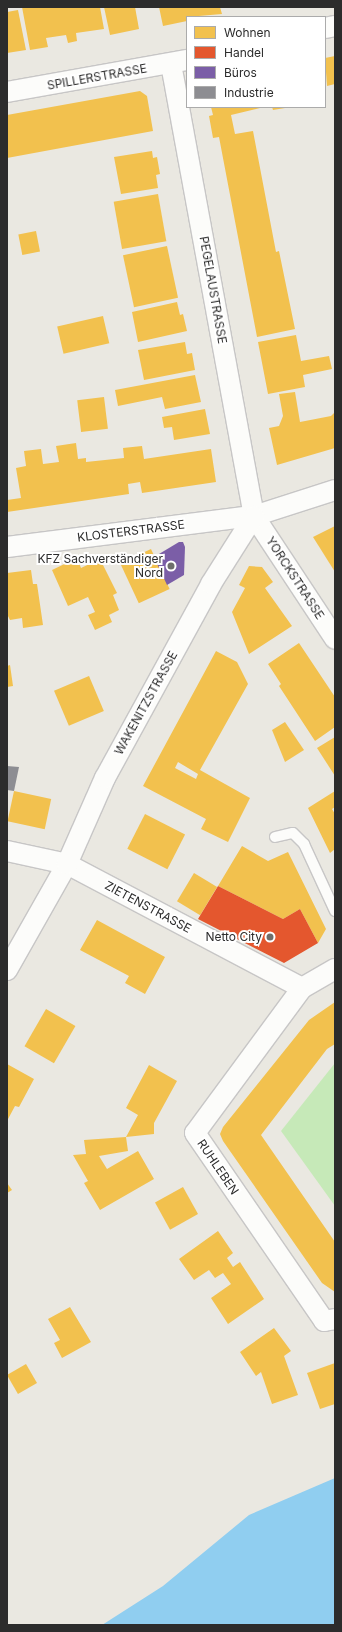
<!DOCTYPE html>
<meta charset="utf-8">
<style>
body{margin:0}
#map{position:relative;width:342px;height:1632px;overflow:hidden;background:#eae8e1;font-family:Inter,sans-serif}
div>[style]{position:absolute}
.green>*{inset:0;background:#c6e9b8}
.water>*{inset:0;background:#90cef0}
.homes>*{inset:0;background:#f2c14e;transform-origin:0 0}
.shops>*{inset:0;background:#e4572e}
.offices>*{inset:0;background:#7b5ea7}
.industry>*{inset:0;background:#8d8d92}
.roads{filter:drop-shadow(1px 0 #c7c6c6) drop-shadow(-1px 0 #c7c6c6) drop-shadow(0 1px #c7c6c6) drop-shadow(0 -1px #c7c6c6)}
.lane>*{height:10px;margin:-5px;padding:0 5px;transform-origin:5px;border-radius:5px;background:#fcfcfa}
.street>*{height:20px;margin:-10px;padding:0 10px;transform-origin:10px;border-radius:10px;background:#fcfcfa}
.dots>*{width:11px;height:11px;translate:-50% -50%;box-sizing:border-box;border:2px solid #fff;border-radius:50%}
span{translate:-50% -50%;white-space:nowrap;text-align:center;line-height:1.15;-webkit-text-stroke:4px #fff;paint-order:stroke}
.street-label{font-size:12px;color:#2c2c2c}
.poi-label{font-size:12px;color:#2c2c2c}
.right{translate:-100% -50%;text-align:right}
.frame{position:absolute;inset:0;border:8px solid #2c2c2c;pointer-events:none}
.legend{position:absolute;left:186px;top:16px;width:140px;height:92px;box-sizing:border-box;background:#fff;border:1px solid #ababab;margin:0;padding:5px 7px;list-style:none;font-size:12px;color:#2c2c2c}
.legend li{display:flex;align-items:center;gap:8px;height:20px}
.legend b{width:20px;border:1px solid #ababab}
</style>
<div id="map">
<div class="green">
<i style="clip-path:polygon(335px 1063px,335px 1206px,281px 1131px)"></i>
</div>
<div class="water">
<i style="clip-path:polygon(335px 1478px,335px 1625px,102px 1625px,163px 1586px,249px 1515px)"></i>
</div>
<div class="homes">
<i style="clip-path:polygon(22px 7px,100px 7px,104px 29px,76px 33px,77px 41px,68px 43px,66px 35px,46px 38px,48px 47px,30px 50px)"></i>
<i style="clip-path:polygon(104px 7px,135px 7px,139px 29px,110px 35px)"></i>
<i style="clip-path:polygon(159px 7px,220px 7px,222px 14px,187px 17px,187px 21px,163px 26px)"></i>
<i style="clip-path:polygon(18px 10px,26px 50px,7px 53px,7px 12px)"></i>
<i style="clip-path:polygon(335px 56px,335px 84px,327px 86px,325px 58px)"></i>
<i style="clip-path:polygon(140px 91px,147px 96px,153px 131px,7px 158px,7px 115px)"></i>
<i style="clip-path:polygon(211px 107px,264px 107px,231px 115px,235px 134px,253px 131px,276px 252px,279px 251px,295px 329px,257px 337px,219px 137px,213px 138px,209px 116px,213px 115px)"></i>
<i style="clip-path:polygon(272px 107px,284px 107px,285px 108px,273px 110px)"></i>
<i style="clip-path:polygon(152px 151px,153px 158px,157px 157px,160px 174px,156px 175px,158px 188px,121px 194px,114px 157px)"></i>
<i style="left:158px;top:194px;width:48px;height:45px;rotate:80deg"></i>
<i style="left:36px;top:231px;width:21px;height:18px;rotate:79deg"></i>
<i style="left:167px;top:246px;width:53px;height:45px;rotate:78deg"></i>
<i style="clip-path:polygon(177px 302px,180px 315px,183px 314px,187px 331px,138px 342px,132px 312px)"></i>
<i style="left:103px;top:316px;width:28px;height:47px;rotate:77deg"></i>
<i style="clip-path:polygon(296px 335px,301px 361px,329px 356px,332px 369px,303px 375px,305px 387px,268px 394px,258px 342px)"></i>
<i style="clip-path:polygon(185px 342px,187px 354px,192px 353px,195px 370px,144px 380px,138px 350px)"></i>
<i style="clip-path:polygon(195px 375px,201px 402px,165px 409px,162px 397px,118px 406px,115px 390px)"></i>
<i style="clip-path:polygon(295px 392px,300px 422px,331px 416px,335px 412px,335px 448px,277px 465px,269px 428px,279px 426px,283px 416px,279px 394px)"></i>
<i style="left:104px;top:397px;width:32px;height:27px;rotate:83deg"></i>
<i style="clip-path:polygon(205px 409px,210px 434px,174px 440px,172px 427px,164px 428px,162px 417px)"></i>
<i style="clip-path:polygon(76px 443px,78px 459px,86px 458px,86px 462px,124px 458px,123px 448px,142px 446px,144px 459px,211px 449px,216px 482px,142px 493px,140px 482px,128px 484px,129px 494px,7px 512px,7px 500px,21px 498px,16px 468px,26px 466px,24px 451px,41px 449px,43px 464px,59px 462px,56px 446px)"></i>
<i style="clip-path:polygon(335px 526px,335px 572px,313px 537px)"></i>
<i style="left:151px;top:549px;width:44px;height:34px;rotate:65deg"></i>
<i style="clip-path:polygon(77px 558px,81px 568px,100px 559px,117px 593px,113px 595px,119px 610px,109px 615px,112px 622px,95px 630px,88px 615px,95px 612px,88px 597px,68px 606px,52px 570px)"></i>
<i style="clip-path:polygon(249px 566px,262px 567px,273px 582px,265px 588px,292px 626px,249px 654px,232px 612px,245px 588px,239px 585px)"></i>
<i style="clip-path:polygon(31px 570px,33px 584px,37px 584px,43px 625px,23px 628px,22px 618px,10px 620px,7px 614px,7px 573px)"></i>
<i style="clip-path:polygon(299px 643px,335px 697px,335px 727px,315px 741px,279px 686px,281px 684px,268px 664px)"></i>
<i style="clip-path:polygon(evenodd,216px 651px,237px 662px,248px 684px,200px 770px,250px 798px,228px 842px,201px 829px,206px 819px,143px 786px,216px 651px,178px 762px,198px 774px,196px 779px,175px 768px,178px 762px)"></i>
<i style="clip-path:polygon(10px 665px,13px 686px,7px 687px,7px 666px)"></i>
<i style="left:89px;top:676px;width:38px;height:38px;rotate:67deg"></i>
<i style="clip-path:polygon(285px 722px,304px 750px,285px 762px,272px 730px)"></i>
<i style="clip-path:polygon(335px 737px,335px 776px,317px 748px)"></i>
<i style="left:14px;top:791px;width:38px;height:31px;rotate:12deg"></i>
<i style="clip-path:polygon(335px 791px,335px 807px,332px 809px,335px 814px,335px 849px,330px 853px,308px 808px)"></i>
<i style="left:145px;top:814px;width:45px;height:39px;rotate:27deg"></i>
<i style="clip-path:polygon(242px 846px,268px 861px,288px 852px,326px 929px,318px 943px,300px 909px,283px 919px,218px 886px)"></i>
<i style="left:194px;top:873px;width:27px;height:33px;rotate:31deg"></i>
<i style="clip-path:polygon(97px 920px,165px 957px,145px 994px,125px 983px,129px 976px,80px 950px)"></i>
<i style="clip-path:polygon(335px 1002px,335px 1044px,327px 1049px,261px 1135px,335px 1242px,335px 1292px,322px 1283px,223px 1141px,220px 1134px,223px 1127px,309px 1020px)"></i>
<i style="left:46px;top:1009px;width:34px;height:43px;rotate:30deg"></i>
<i style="clip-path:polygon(7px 1064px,34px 1079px,19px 1107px,15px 1106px,7px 1121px)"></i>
<i style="clip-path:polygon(149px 1065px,177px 1081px,154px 1123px,154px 1134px,126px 1137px,128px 1151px,99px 1156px,107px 1169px,138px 1151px,154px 1179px,100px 1210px,84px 1183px,88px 1181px,73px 1155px,86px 1154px,84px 1140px,126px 1137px,138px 1115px,126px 1108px)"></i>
<i style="clip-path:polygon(7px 1183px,12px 1190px,7px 1193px)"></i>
<i style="left:183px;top:1187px;width:31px;height:32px;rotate:61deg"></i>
<i style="clip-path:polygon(218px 1231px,233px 1253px,227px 1258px,233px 1267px,240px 1262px,264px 1299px,228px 1324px,211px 1298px,231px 1284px,223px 1273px,215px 1278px,209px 1270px,194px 1280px,179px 1259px)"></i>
<i style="clip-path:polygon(70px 1307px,91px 1342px,62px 1358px,54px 1343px,60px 1340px,48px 1319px)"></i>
<i style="clip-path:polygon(274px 1328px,291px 1351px,284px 1356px,298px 1395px,272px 1404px,261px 1372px,256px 1376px,240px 1352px)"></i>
<i style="clip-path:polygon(335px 1363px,335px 1404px,320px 1409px,307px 1373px)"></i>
<i style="left:26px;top:1364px;width:22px;height:22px;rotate:60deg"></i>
</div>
<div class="shops">
<i style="clip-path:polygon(218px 886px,283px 919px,300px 909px,318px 943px,284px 963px,198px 919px)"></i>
</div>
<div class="offices">
<i style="clip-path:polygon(179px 542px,183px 542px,185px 547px,184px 575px,167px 585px,154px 557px)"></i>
</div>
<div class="industry">
<i style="clip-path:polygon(7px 766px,19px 767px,14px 791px,7px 790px)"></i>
</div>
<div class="roads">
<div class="lane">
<i style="left:275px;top:837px;width:18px;rotate:-13deg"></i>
<i style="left:293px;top:833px;width:16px;rotate:45deg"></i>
<i style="left:304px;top:844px;width:74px;rotate:65.2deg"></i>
</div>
<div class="street">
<i style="left:325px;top:28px;width:10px;rotate:-11deg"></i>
<i style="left:171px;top:64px;width:460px;rotate:79.6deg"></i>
<i style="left:254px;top:516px;width:147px;rotate:56.6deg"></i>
<i style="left:7px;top:92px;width:183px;rotate:-10.1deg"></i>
<i style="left:7px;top:547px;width:249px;rotate:-7.2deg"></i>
<i style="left:254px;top:516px;width:85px;rotate:-17.8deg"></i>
<i style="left:7px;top:851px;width:61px;rotate:12.2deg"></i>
<i style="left:67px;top:864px;width:266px;rotate:27.8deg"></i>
<i style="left:302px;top:988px;width:38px;rotate:-30deg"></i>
<i style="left:7px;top:970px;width:122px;rotate:-60.5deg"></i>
<i style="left:67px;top:864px;width:94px;rotate:-66.2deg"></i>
<i style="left:105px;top:778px;width:221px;rotate:-61.3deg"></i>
<i style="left:211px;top:584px;width:80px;rotate:-57.7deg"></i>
<i style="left:302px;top:988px;width:180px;rotate:126.4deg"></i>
<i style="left:195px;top:1133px;width:228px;rotate:55.5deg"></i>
<i style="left:324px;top:1321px;width:11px;rotate:-10deg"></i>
</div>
</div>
<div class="dots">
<i style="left:171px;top:566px;background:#6e6e6b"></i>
<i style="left:270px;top:937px;background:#6e6e6b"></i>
</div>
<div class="street-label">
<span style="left:97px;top:77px;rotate:-10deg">SPILLERSTRASSE</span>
<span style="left:213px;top:290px;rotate:80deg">PEGELAUSTRASSE</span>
<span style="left:131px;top:531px;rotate:-7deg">KLOSTERSTRASSE</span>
<span style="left:295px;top:578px;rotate:57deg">YORCKSTRASSE</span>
<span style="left:146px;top:703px;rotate:-61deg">WAKENITZSTRASSE</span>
<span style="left:148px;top:907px;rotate:28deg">ZIETENSTRASSE</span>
<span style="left:218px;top:1167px;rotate:56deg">RUHLEBEN</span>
</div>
<div class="poi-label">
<span class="right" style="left:163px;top:566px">KFZ Sachverständiger<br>Nord</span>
<span class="right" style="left:262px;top:937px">Netto City</span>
</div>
<div class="frame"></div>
<ul class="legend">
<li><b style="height:11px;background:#f2c14e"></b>Wohnen</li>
<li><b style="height:11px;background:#e4572e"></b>Handel</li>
<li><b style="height:11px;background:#7b5ea7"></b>Büros</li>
<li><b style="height:11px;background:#8d8d92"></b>Industrie</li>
</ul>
</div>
